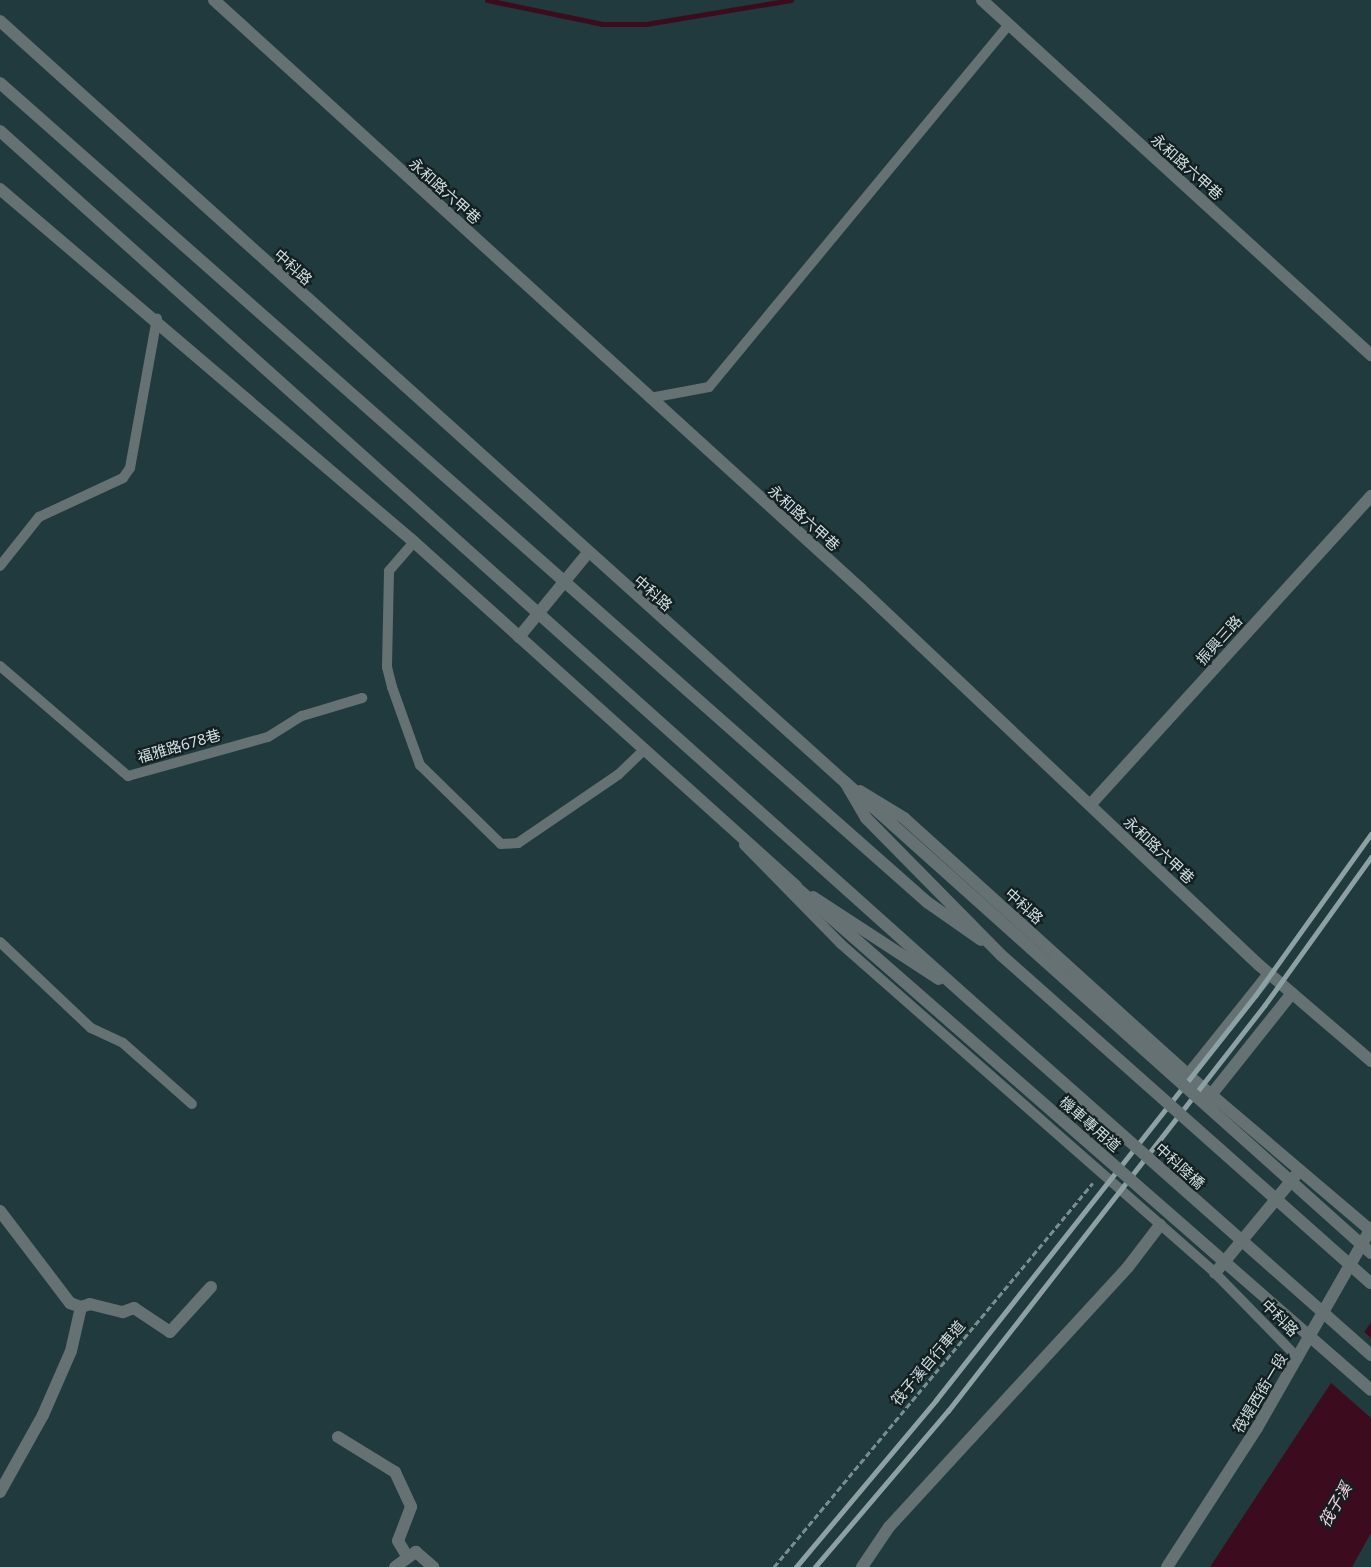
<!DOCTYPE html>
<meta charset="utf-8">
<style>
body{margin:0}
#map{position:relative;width:1371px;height:1567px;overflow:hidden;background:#213a3e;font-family:"Noto Sans","Noto Sans TC",sans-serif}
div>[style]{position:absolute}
.water>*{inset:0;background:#3c0c1e}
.pier>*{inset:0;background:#213a3e}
.stream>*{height:5px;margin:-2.5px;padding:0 2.5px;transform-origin:2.5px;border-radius:2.5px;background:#3c0c1e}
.path>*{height:3px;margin-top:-1.5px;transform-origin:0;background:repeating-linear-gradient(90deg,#7a8e91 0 6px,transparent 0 9px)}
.service>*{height:10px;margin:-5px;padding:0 5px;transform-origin:5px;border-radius:5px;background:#657173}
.minor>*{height:12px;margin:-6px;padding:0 6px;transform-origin:6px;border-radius:6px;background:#657173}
.tertiary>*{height:12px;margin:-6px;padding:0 6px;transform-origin:6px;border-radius:6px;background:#657173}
.rail>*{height:4.5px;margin:-2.25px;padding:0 2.25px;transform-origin:2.25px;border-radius:2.25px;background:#8da0a3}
.minor-bridge>*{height:12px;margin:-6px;padding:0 6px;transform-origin:6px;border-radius:6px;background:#657173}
.tertiary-bridge>*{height:12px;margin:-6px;padding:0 6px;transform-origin:6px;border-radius:6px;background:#657173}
span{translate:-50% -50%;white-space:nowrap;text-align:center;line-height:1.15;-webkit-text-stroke:4.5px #141f21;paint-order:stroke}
.street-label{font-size:15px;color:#d0dfe1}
.water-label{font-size:16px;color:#fad5de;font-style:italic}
</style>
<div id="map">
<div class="water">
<i style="clip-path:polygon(1371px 1322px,1371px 1533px,1352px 1567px,1210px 1567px)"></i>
</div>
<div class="pier">
<i style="clip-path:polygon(1362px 1330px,1371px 1338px,1371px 1418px,1329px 1381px)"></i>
</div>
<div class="stream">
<i style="left:487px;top:0;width:118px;rotate:11.7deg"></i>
<i style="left:603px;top:24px;width:43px"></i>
<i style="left:646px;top:24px;width:147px;rotate:-9.4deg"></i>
</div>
<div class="path">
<i style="left:774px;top:1567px;width:499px;rotate:-50.3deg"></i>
</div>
<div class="service">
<i style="left:650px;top:398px;width:60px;rotate:-10.6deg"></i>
<i style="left:709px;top:387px;width:470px;rotate:-50.4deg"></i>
<i style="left:414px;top:542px;width:38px;rotate:131deg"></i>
<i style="left:389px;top:571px;width:96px;rotate:91.2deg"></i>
<i style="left:387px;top:667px;width:21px;rotate:76deg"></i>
<i style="left:392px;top:687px;width:83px;rotate:70.3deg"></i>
<i style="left:420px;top:765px;width:113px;rotate:44.3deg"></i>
<i style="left:501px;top:844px;width:17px;rotate:-3deg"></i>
<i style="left:518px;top:843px;width:122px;rotate:-34.3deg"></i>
<i style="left:619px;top:774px;width:36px;rotate:-44deg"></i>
<i style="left:0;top:566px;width:63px;rotate:-51.5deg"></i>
<i style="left:39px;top:517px;width:93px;rotate:-24.9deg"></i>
<i style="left:123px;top:478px;width:12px;rotate:-55deg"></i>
<i style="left:130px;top:468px;width:152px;rotate:-79.8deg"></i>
<i style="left:0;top:666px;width:169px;rotate:40.7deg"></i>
<i style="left:128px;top:776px;width:145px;rotate:-15.6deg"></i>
<i style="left:268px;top:737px;width:40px;rotate:-32deg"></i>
<i style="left:302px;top:716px;width:63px;rotate:-16.7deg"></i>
<i style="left:744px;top:845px;width:139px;rotate:45.6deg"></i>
<i style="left:841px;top:944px;width:498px;rotate:41.3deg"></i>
<i style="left:1215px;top:1273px;width:119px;rotate:45.7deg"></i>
<i style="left:0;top:942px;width:125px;rotate:43.4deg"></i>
<i style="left:91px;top:1028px;width:35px;rotate:25deg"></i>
<i style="left:123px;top:1043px;width:92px;rotate:41.5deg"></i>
</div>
<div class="minor">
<i style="left:214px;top:0;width:874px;rotate:42.31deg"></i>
<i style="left:860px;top:588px;width:549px;rotate:43.38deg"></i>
<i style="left:1259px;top:965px;width:148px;rotate:40.6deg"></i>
<i style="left:982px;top:0;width:527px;rotate:42.38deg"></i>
<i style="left:519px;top:637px;width:107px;rotate:-50.7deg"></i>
<i style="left:860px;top:791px;width:52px;rotate:31.5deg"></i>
<i style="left:904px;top:818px;width:383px;rotate:42.1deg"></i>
<i style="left:1188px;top:1075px;width:239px;rotate:40.4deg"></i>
<i style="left:1090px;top:805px;width:418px;rotate:-47.7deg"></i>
<i style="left:1188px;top:1075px;width:129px;rotate:-51.3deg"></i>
<i style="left:1211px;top:1095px;width:130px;rotate:-51.5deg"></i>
<i style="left:0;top:1211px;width:116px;rotate:52.7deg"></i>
<i style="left:70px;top:1303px;width:12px;rotate:20deg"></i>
<i style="left:1215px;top:1273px;width:127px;rotate:-50.4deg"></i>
<i style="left:338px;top:1437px;width:67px;rotate:31.6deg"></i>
<i style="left:395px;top:1472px;width:38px;rotate:65deg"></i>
<i style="left:411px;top:1507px;width:36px;rotate:111deg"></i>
<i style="left:398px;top:1541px;width:17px;rotate:59deg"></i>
<i style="left:0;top:1492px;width:88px;rotate:-60.8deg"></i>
<i style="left:43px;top:1415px;width:70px;rotate:-66.4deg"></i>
<i style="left:71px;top:1351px;width:45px;rotate:-77.2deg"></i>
<i style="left:81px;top:1307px;width:9px;rotate:-18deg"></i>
<i style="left:90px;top:1304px;width:34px;rotate:14deg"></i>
<i style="left:123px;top:1312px;width:12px;rotate:-20deg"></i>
<i style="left:134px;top:1308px;width:43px;rotate:33.7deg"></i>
<i style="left:170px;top:1332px;width:61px;rotate:-47.7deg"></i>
<i style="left:395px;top:1567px;width:26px;rotate:-36deg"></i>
<i style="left:416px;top:1552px;width:23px;rotate:41deg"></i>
<i style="left:862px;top:1567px;width:48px;rotate:-56deg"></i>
<i style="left:889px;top:1527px;width:353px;rotate:-47.4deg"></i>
<i style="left:1128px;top:1267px;width:53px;rotate:-52.7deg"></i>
<i style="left:1167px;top:1567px;width:166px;rotate:-57.1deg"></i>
<i style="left:1257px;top:1428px;width:230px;rotate:-60.3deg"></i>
</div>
<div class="tertiary">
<i style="left:0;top:21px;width:1137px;rotate:42.01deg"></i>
<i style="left:845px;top:782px;width:42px;rotate:59.7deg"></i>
<i style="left:866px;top:818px;width:192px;rotate:45.4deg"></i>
<i style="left:0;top:83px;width:1237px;rotate:41.46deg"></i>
<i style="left:927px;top:902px;width:66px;rotate:35.1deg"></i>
<i style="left:0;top:131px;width:1302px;rotate:41.86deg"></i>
<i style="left:0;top:189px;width:544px;rotate:40.45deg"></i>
<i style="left:414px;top:542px;width:514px;rotate:42deg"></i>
<i style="left:813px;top:897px;width:150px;rotate:33.1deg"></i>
</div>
<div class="rail">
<i style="left:796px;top:1567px;width:218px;rotate:-50deg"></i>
<i style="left:936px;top:1400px;width:515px;rotate:-51.71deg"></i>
<i style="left:1255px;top:996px;width:199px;rotate:-54.4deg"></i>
<i style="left:815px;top:1567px;width:205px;rotate:-49.6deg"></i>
<i style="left:948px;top:1411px;width:514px;rotate:-52.04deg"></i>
<i style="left:1264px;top:1006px;width:183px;rotate:-54.3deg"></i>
</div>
<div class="minor-bridge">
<i style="left:845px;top:782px;width:706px;rotate:41.84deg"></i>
<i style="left:789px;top:881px;width:773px;rotate:41.17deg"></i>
</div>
<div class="tertiary-bridge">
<i style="left:1001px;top:955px;width:494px;rotate:41.6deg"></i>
<i style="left:970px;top:1000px;width:536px;rotate:41.52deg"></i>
</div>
<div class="street-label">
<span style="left:1187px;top:167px;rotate:42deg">永和路六甲巷</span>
<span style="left:445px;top:191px;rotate:42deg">永和路六甲巷</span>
<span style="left:293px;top:267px;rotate:42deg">中科路</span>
<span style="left:804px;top:518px;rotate:42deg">永和路六甲巷</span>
<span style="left:653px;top:593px;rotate:41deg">中科路</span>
<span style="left:1219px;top:640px;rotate:-48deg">振興三路</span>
<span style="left:179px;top:746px;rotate:-16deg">福雅路678巷</span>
<span style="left:1159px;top:850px;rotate:43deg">永和路六甲巷</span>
<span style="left:1024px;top:906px;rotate:42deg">中科路</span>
<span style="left:1090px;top:1124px;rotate:41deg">機車專用道</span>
<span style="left:1180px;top:1166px;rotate:42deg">中科陸橋</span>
<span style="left:1280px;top:1318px;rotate:45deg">中科路</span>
<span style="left:928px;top:1363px;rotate:-50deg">筏子溪自行車道</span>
<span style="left:1260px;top:1393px;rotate:-59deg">筏堤西街一段</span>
</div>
<div class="water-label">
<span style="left:1335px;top:1505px;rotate:-60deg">筏子溪</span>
</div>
</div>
